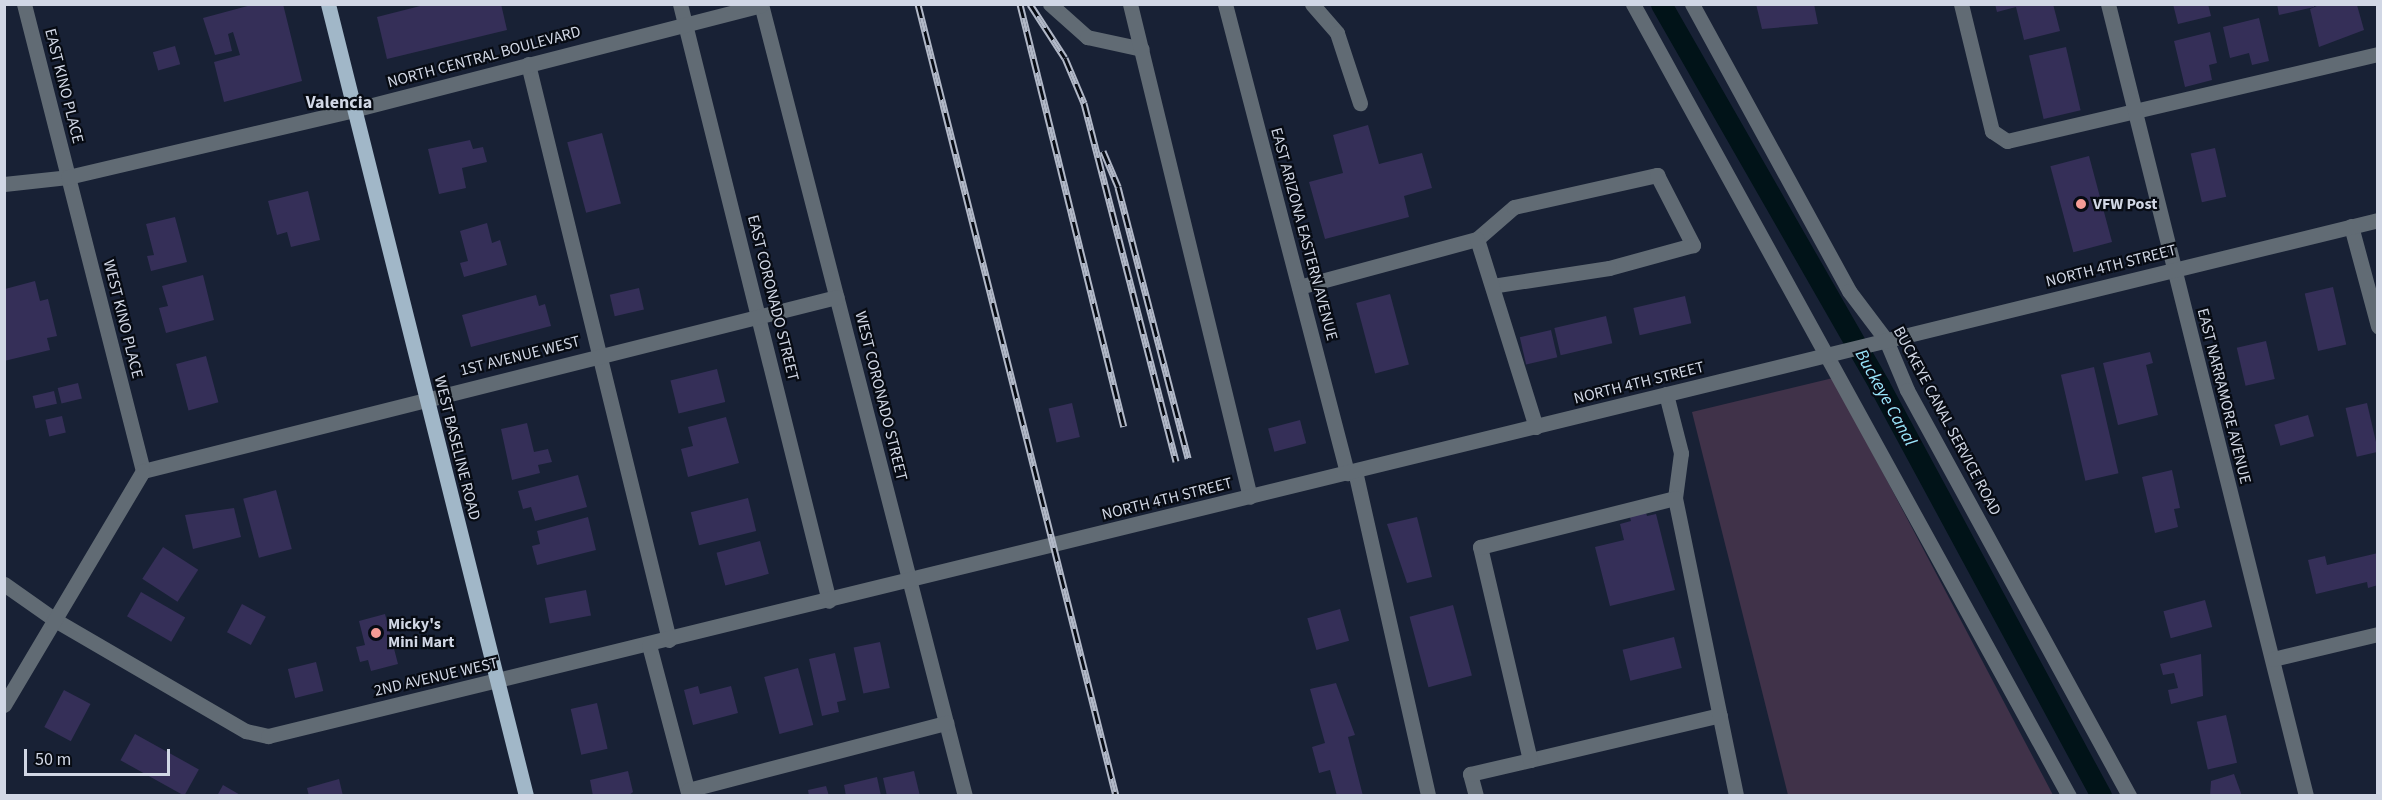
<!DOCTYPE html>
<style>
body{margin:0}
#map{position:relative;width:2382px;height:800px;overflow:hidden;background:#182135;font-family:"Source Sans 3",sans-serif}
div>[style]{position:absolute}
.green>*{inset:0;background:#403249}
.canal>*{height:21px;margin:-10.5px;padding:0 10.5px;transform-origin:10.5px;border-radius:10.5px;background:#011318}
.building>*{inset:0;background:#352f58;transform-origin:0 0}
.minor>*{height:15px;margin:-7.5px;padding:0 7.5px;transform-origin:7.5px;border-radius:7.5px;background:#616b74}
.major>*{height:15px;margin:-7.5px;padding:0 7.5px;transform-origin:7.5px;border-radius:7.5px;background:#a1b7c8}
.rail>*{height:7px;margin-top:-3.5px;transform-origin:0;background:repeating-linear-gradient(90deg,#070b13 0 14px,#b1b8c7 0 28px);box-sizing:border-box;border-block:2px solid #b1b8c7}
.dots>*{width:16px;height:16px;translate:-50% -50%;box-sizing:border-box;border:3px solid #070b13;border-radius:50%}
span{translate:-50% -50%;white-space:nowrap;text-align:center;line-height:1.15;-webkit-text-stroke:4.5px #070b13;paint-order:stroke}
.street-label{font-size:16px;color:#d1d7e5}
.poi-label{font-size:16px;color:#d1d7e5;font-weight:700}
.left{translate:0 -50%;text-align:left}
.neighbourhood-label{font-size:18px;color:#d1d7e5;font-weight:700}
.water-label{font-size:18px;color:#9ae6fc;font-style:italic}
.frame{position:absolute;inset:0;border:6px solid #d1d7e5;pointer-events:none}
.scale{position:absolute;left:24px;top:749px;width:146px;height:27px;box-sizing:border-box;border:3px solid #d1d7e5;border-top:0;padding-left:8px;font-size:18px;line-height:21px;white-space:nowrap;color:#d1d7e5;-webkit-text-stroke:4px #070b13;paint-order:stroke}
</style>
<div id="map">
<div class="green">
<i style="clip-path:polygon(1833px 378px,2053px 795px,1788px 795px,1692px 412px)"></i>
</div>
<div class="canal">
<i style="left:1661px;top:4px;width:439px;rotate:60.2deg"></i>
<i style="left:1879px;top:385px;width:467px;rotate:61.6deg"></i>
</div>
<div class="building">
<i style="clip-path:polygon(255px 4px,283px 4px,302px 81px,224px 102px,214px 62px,240px 55px,233px 32px,228px 34px,232px 51px,215px 55px,203px 18px)"></i>
<i style="clip-path:polygon(428px 4px,501px 4px,507px 30px,387px 59px,377px 17px)"></i>
<i style="clip-path:polygon(1756px 4px,1814px 4px,1818px 24px,1762px 29px)"></i>
<i style="clip-path:polygon(1995px 4px,2053px 4px,2060px 31px,2024px 40px,2016px 7px,1997px 12px)"></i>
<i style="clip-path:polygon(2173px 4px,2208px 4px,2211px 16px,2178px 24px)"></i>
<i style="clip-path:polygon(2277px 4px,2314px 4px,2314px 7px,2279px 15px)"></i>
<i style="clip-path:polygon(2319px 5px,2357px 5px,2364px 30px,2319px 47px,2310px 9px)"></i>
<i style="clip-path:polygon(2259px 18px,2269px 61px,2252px 65px,2249px 53px,2230px 58px,2223px 27px)"></i>
<i style="clip-path:polygon(2210px 32px,2217px 63px,2209px 65px,2212px 80px,2185px 87px,2174px 41px)"></i>
<i style="left:175px;top:46px;width:19px;height:23px;rotate:74deg"></i>
<i style="left:2066px;top:47px;width:65px;height:38px;rotate:77deg"></i>
<i style="clip-path:polygon(1368px 125px,1379px 164px,1422px 153px,1432px 188px,1404px 196px,1409px 217px,1325px 239px,1309px 182px,1343px 173px,1333px 135px)"></i>
<i style="left:602px;top:133px;width:73px;height:36px;rotate:75deg"></i>
<i style="clip-path:polygon(470px 140px,473px 149px,483px 147px,487px 162px,462px 168px,466px 188px,439px 194px,428px 149px)"></i>
<i style="left:2215px;top:148px;width:50px;height:25px;rotate:77deg"></i>
<i style="left:2089px;top:156px;width:89px;height:40px;rotate:75deg"></i>
<i style="clip-path:polygon(308px 191px,320px 240px,291px 247px,287px 232px,277px 235px,268px 201px)"></i>
<i style="clip-path:polygon(175px 217px,187px 262px,151px 271px,147px 256px,154px 255px,146px 224px)"></i>
<i style="clip-path:polygon(487px 223px,492px 243px,500px 240px,507px 265px,464px 277px,460px 263px,468px 261px,460px 231px)"></i>
<i style="clip-path:polygon(203px 275px,214px 320px,166px 333px,159px 308px,168px 306px,162px 286px)"></i>
<i style="clip-path:polygon(35px 281px,40px 301px,48px 299px,57px 336px,47px 338px,50px 350px,4px 361px,5px 289px)"></i>
<i style="left:2333px;top:287px;width:59px;height:29px;rotate:77deg"></i>
<i style="left:639px;top:288px;width:22px;height:30px;rotate:77deg"></i>
<i style="left:1390px;top:294px;width:73px;height:35px;rotate:75deg"></i>
<i style="clip-path:polygon(536px 295px,539px 306px,545px 304px,551px 326px,471px 347px,462px 315px)"></i>
<i style="left:1685px;top:296px;width:28px;height:53px;rotate:77deg"></i>
<i style="left:1606px;top:316px;width:28px;height:53px;rotate:77deg"></i>
<i style="left:1551px;top:330px;width:28px;height:32px;rotate:77deg"></i>
<i style="left:2266px;top:341px;width:39px;height:30px;rotate:77deg"></i>
<i style="clip-path:polygon(2150px 352px,2153px 363px,2146px 365px,2158px 415px,2118px 425px,2103px 363px)"></i>
<i style="left:206px;top:356px;width:48px;height:31px;rotate:75deg"></i>
<i style="left:2094px;top:367px;width:109px;height:34px;rotate:77deg"></i>
<i style="left:717px;top:369px;width:34px;height:48px;rotate:76deg"></i>
<i style="left:78px;top:383px;width:16px;height:21px;rotate:76deg"></i>
<i style="left:54px;top:391px;width:13px;height:22px;rotate:77deg"></i>
<i style="left:1072px;top:403px;width:35px;height:24px;rotate:77deg"></i>
<i style="left:2367px;top:403px;width:50px;height:22px;rotate:77deg"></i>
<i style="left:2308px;top:415px;width:22px;height:35px;rotate:74deg"></i>
<i style="left:62px;top:416px;width:17px;height:17px;rotate:77deg"></i>
<i style="clip-path:polygon(726px 417px,739px 463px,688px 477px,681px 449px,693px 446px,688px 427px)"></i>
<i style="left:1300px;top:420px;width:24px;height:33px;rotate:75deg"></i>
<i style="clip-path:polygon(527px 423px,534px 452px,548px 449px,552px 462px,538px 465px,540px 473px,512px 480px,501px 429px)"></i>
<i style="clip-path:polygon(2172px 470px,2180px 508px,2174px 509px,2178px 527px,2155px 533px,2142px 477px)"></i>
<i style="clip-path:polygon(578px 475px,587px 507px,535px 521px,531px 507px,523px 509px,518px 491px)"></i>
<i style="left:276px;top:490px;width:61px;height:34px;rotate:75deg"></i>
<i style="left:748px;top:498px;width:34px;height:59px;rotate:76deg"></i>
<i style="clip-path:polygon(1644px 506px,1647px 516px,1656px 514px,1675px 590px,1610px 606px,1595px 547px,1624px 540px,1620px 524px,1631px 521px,1628px 510px)"></i>
<i style="clip-path:polygon(234px 508px,241px 537px,193px 549px,185px 515px)"></i>
<i style="clip-path:polygon(588px 517px,596px 550px,537px 565px,532px 546px,540px 544px,537px 531px)"></i>
<i style="clip-path:polygon(1417px 517px,1432px 577px,1407px 583px,1387px 524px)"></i>
<i style="left:760px;top:541px;width:34px;height:45px;rotate:75deg"></i>
<i style="left:163px;top:547px;width:42px;height:38px;rotate:33deg"></i>
<i style="clip-path:polygon(2378px 553px,2378px 585px,2368px 588px,2367px 582px,2316px 594px,2308px 560px,2325px 556px,2327px 565px)"></i>
<i style="left:586px;top:590px;width:26px;height:42px;rotate:79deg"></i>
<i style="left:141px;top:592px;width:51px;height:28px;rotate:30deg"></i>
<i style="left:2205px;top:600px;width:28px;height:43px;rotate:75deg"></i>
<i style="left:242px;top:604px;width:27px;height:32px;rotate:28deg"></i>
<i style="left:1453px;top:605px;width:73px;height:45px;rotate:75deg"></i>
<i style="left:1340px;top:609px;width:33px;height:34px;rotate:74deg"></i>
<i style="clip-path:polygon(385px 614px,398px 664px,371px 671px,368px 660px,360px 662px,356px 647px,365px 645px,359px 621px)"></i>
<i style="left:1674px;top:637px;width:32px;height:53px;rotate:76deg"></i>
<i style="left:880px;top:642px;width:47px;height:27px;rotate:78deg"></i>
<i style="clip-path:polygon(835px 653px,846px 700px,837px 702px,839px 712px,822px 716px,809px 659px)"></i>
<i style="clip-path:polygon(2201px 654px,2203px 696px,2171px 704px,2168px 690px,2178px 688px,2174px 673px,2163px 675px,2160px 664px)"></i>
<i style="left:316px;top:662px;width:30px;height:29px;rotate:76deg"></i>
<i style="left:798px;top:668px;width:59px;height:35px;rotate:75deg"></i>
<i style="clip-path:polygon(1336px 683px,1355px 735px,1348px 737px,1363px 796px,1337px 796px,1330px 770px,1319px 773px,1312px 747px,1325px 743px,1310px 689px)"></i>
<i style="clip-path:polygon(698px 686px,700px 694px,731px 686px,738px 713px,693px 725px,684px 690px)"></i>
<i style="left:64px;top:690px;width:30px;height:42px;rotate:28deg"></i>
<i style="left:597px;top:703px;width:47px;height:27px;rotate:77deg"></i>
<i style="left:2226px;top:715px;width:49px;height:30px;rotate:77deg"></i>
<i style="left:135px;top:734px;width:73px;height:30px;rotate:29deg"></i>
<i style="clip-path:polygon(628px 771px,633px 792px,628px 796px,593px 796px,590px 780px)"></i>
<i style="clip-path:polygon(914px 771px,920px 796px,887px 796px,883px 778px)"></i>
<i style="clip-path:polygon(2234px 774px,2242px 796px,2210px 796px,2211px 781px)"></i>
<i style="clip-path:polygon(877px 777px,881px 796px,846px 796px,844px 785px)"></i>
<i style="clip-path:polygon(339px 779px,343px 796px,309px 796px,307px 788px)"></i>
<i style="clip-path:polygon(223px 785px,242px 796px,217px 796px)"></i>
<i style="clip-path:polygon(826px 786px,829px 796px,809px 796px,808px 790px)"></i>
</div>
<div class="minor">
<i style="left:24px;top:4px;width:482px;rotate:75.7deg"></i>
<i style="left:680px;top:4px;width:615px;rotate:75.99deg"></i>
<i style="left:761px;top:4px;width:818px;rotate:75.56deg"></i>
<i style="left:1050px;top:4px;width:50px;rotate:41.7deg"></i>
<i style="left:1087px;top:37px;width:56px;rotate:12.3deg"></i>
<i style="left:1130px;top:4px;width:507px;rotate:76.32deg"></i>
<i style="left:1225px;top:4px;width:485px;rotate:75.4deg"></i>
<i style="left:1312px;top:4px;width:38px;rotate:49deg"></i>
<i style="left:1337px;top:33px;width:74px;rotate:71.8deg"></i>
<i style="left:1633px;top:4px;width:904px;rotate:61.17deg"></i>
<i style="left:1692px;top:4px;width:327px;rotate:61.3deg"></i>
<i style="left:1849px;top:291px;width:61px;rotate:52.9deg"></i>
<i style="left:1886px;top:340px;width:54px;rotate:67.2deg"></i>
<i style="left:1907px;top:390px;width:463px;rotate:61.3deg"></i>
<i style="left:1961px;top:4px;width:131px;rotate:76.3deg"></i>
<i style="left:1992px;top:131px;width:18px;rotate:34deg"></i>
<i style="left:2007px;top:141px;width:381px;rotate:-13.2deg"></i>
<i style="left:2108px;top:4px;width:816px;rotate:75.96deg"></i>
<i style="left:528px;top:64px;width:593px;rotate:76.24deg"></i>
<i style="left:4px;top:184px;width:64px;rotate:-6.2deg"></i>
<i style="left:68px;top:177px;width:293px;rotate:-13.2deg"></i>
<i style="left:353px;top:110px;width:421px;rotate:-14.4deg"></i>
<i style="left:2351px;top:226px;width:104px;rotate:74.9deg"></i>
<i style="left:1477px;top:239px;width:49px;rotate:-40.9deg"></i>
<i style="left:1514px;top:207px;width:147px;rotate:-12.6deg"></i>
<i style="left:1657px;top:175px;width:79px;rotate:62.8deg"></i>
<i style="left:1693px;top:245px;width:87px;rotate:164.7deg"></i>
<i style="left:1609px;top:268px;width:118px;rotate:171.3deg"></i>
<i style="left:1299px;top:287px;width:184px;rotate:-15.1deg"></i>
<i style="left:1477px;top:239px;width:197px;rotate:72.6deg"></i>
<i style="left:1666px;top:394px;width:61px;rotate:75.7deg"></i>
<i style="left:1681px;top:453px;width:45px;rotate:97.6deg"></i>
<i style="left:143px;top:471px;width:715px;rotate:-14.08deg"></i>
<i style="left:1355px;top:471px;width:333px;rotate:77.3deg"></i>
<i style="left:4px;top:584px;width:62px;rotate:35.2deg"></i>
<i style="left:55px;top:620px;width:221px;rotate:30.2deg"></i>
<i style="left:246px;top:731px;width:23px;rotate:13deg"></i>
<i style="left:268px;top:736px;width:2172px;rotate:-13.74deg"></i>
<i style="left:649px;top:645px;width:156px;rotate:75.2deg"></i>
<i style="left:2273px;top:659px;width:108px;rotate:-13.4deg"></i>
<i style="left:4px;top:705px;width:272px;rotate:-59.3deg"></i>
<i style="left:1530px;top:760px;width:195px;rotate:-13.3deg"></i>
<i style="left:688px;top:790px;width:267px;rotate:-14.6deg"></i>
<i style="left:1476px;top:796px;width:23px;rotate:-105deg"></i>
<i style="left:1470px;top:774px;width:62px;rotate:-13.1deg"></i>
<i style="left:1530px;top:760px;width:219px;rotate:-103.2deg"></i>
<i style="left:1480px;top:547px;width:201px;rotate:-14.1deg"></i>
<i style="left:1675px;top:498px;width:304px;rotate:78.4deg"></i>
</div>
<div class="major">
<i style="left:328px;top:4px;width:816px;rotate:75.96deg"></i>
</div>
<div class="rail">
<i style="left:918px;top:4px;width:816px;rotate:75.96deg"></i>
<i style="left:1020px;top:4px;width:435px;rotate:76.2deg"></i>
<i style="left:1030px;top:4px;width:64px;rotate:57.1deg"></i>
<i style="left:1065px;top:58px;width:49px;rotate:67.1deg"></i>
<i style="left:1084px;top:103px;width:370px;rotate:75.6deg"></i>
<i style="left:1103px;top:151px;width:39px;rotate:67deg"></i>
<i style="left:1118px;top:187px;width:280px;rotate:75.5deg"></i>
</div>
<div class="dots">
<i style="left:2081px;top:204px;background:#f59c96"></i>
<i style="left:376px;top:633px;background:#f59c96"></i>
</div>
<div class="street-label">
<span style="left:484px;top:57px;rotate:-15deg">NORTH CENTRAL BOULEVARD</span>
<span style="left:64px;top:86px;rotate:76deg">EAST KINO PLACE</span>
<span style="left:1304px;top:234px;rotate:75deg">EAST ARIZONA EASTERN AVENUE</span>
<span style="left:2111px;top:266px;rotate:-14deg">NORTH 4TH STREET</span>
<span style="left:773px;top:298px;rotate:76deg">EAST CORONADO STREET</span>
<span style="left:123px;top:319px;rotate:76deg">WEST KINO PLACE</span>
<span style="left:520px;top:356px;rotate:-14deg">1ST AVENUE WEST</span>
<span style="left:1639px;top:383px;rotate:-14deg">NORTH 4TH STREET</span>
<span style="left:881px;top:396px;rotate:76deg">WEST CORONADO STREET</span>
<span style="left:2224px;top:396px;rotate:76deg">EAST NARRAMORE AVENUE</span>
<span style="left:1947px;top:421px;rotate:62deg">BUCKEYE CANAL SERVICE ROAD</span>
<span style="left:457px;top:448px;rotate:76deg">WEST BASELINE ROAD</span>
<span style="left:1167px;top:499px;rotate:-14deg">NORTH 4TH STREET</span>
<span style="left:436px;top:677px;rotate:-13deg">2ND AVENUE WEST</span>
</div>
<div class="poi-label">
<span class="left" style="left:2093px;top:204px">VFW Post</span>
<span class="left" style="left:388px;top:633px">Micky's<br>Mini Mart</span>
</div>
<div class="neighbourhood-label">
<span style="left:339px;top:103px">Valencia</span>
</div>
<div class="water-label">
<span style="left:1885px;top:398px;rotate:61deg">Buckeye Canal</span>
</div>
<div class="frame"></div>
<div class="scale">50 m</div>
</div>
